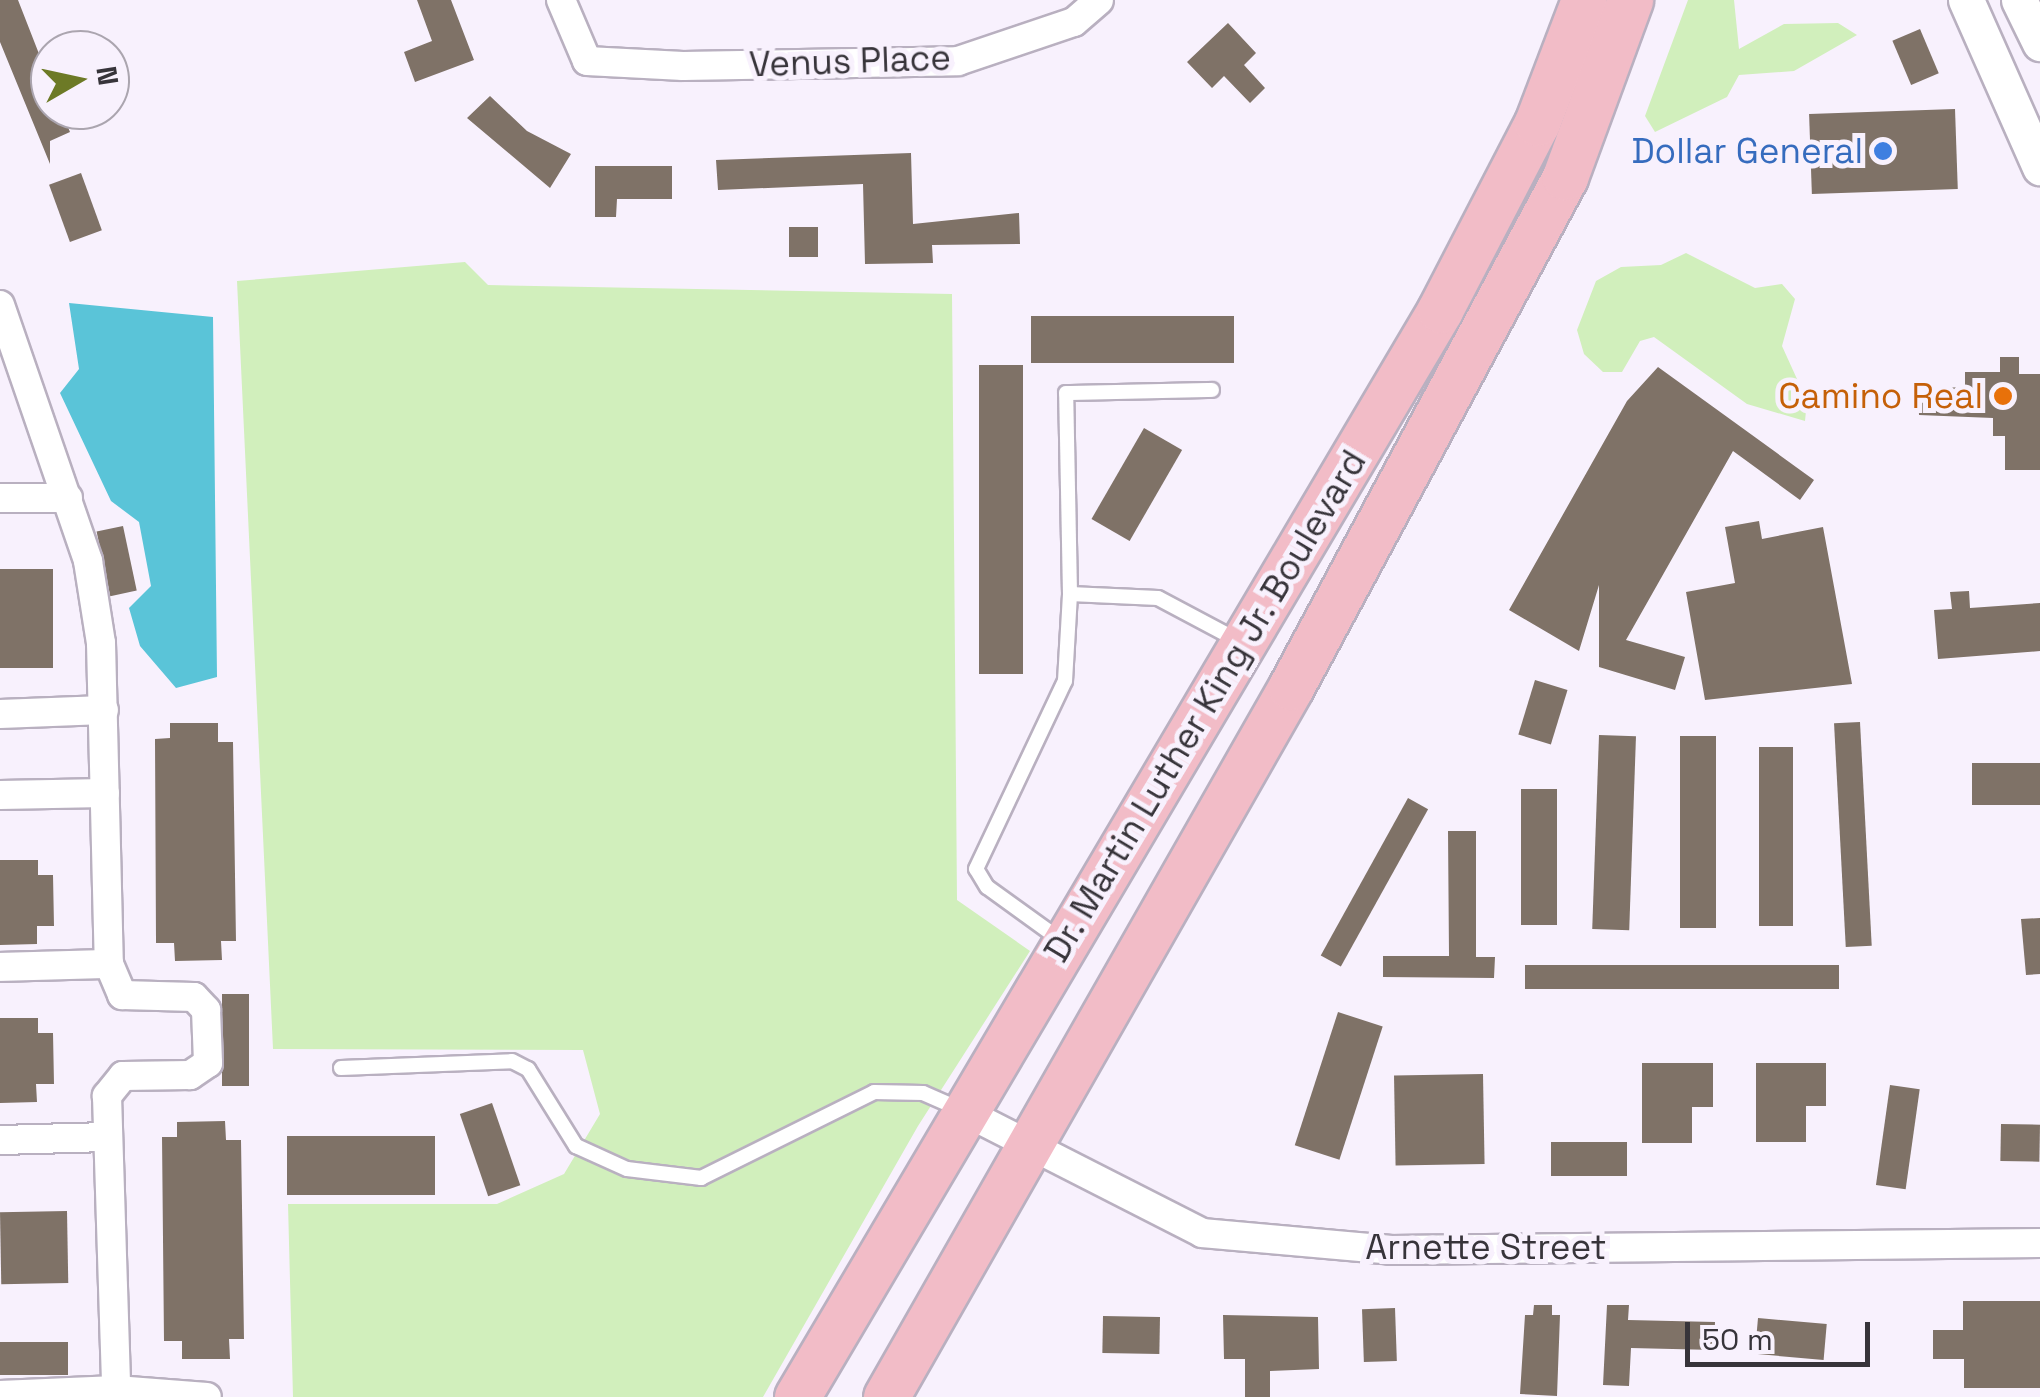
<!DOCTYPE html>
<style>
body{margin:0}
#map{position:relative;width:2040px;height:1397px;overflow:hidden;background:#f8f1fd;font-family:"Space Grotesk",sans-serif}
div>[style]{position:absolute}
.green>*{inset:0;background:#d1efbc}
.water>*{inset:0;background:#5ac4d8}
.building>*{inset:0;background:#7f7267;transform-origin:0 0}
.roads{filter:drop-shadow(2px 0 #b9b0c0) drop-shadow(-2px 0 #b9b0c0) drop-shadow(0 2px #b9b0c0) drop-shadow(0 -2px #b9b0c0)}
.service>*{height:14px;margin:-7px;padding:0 7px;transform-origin:7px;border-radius:7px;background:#fff}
.minor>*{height:28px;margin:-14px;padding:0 14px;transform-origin:14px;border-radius:14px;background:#fff}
.tertiary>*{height:35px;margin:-17.5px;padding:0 17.5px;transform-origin:17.5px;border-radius:17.5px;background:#fff}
.primary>*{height:45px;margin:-22.5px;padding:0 22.5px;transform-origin:22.5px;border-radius:22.5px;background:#f2bcc7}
.dots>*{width:28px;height:28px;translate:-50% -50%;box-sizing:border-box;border:5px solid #f8f1fd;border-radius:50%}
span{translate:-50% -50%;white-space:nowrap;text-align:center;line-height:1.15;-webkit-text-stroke:10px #f8f1fd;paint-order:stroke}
.street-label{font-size:35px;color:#37343a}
.shop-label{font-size:35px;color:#366cbe}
.right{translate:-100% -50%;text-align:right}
.food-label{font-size:35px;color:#c56008}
.north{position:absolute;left:30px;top:30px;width:100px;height:100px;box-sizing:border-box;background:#f8f1fd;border:2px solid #aba5af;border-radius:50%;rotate:81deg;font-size:28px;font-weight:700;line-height:40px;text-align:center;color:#37343a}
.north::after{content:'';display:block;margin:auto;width:35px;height:45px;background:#6d7a26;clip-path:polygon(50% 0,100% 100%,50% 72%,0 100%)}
.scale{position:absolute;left:1685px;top:1322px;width:185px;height:45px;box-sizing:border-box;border:5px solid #37343a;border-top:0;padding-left:12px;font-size:30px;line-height:35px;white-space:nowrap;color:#37343a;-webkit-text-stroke:8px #f8f1fd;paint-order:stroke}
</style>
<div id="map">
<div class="green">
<i style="clip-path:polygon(1688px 0,1734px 0,1739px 49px,1784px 24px,1838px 23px,1857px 35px,1794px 71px,1739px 75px,1727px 97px,1655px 132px,1645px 116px)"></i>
<i style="clip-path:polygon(1686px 253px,1755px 288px,1782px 284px,1795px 299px,1782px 346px,1807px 401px,1805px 421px,1747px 404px,1654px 337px,1640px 341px,1622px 372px,1603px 372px,1584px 354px,1577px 330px,1596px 281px,1621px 267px,1661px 265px)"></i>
<i style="clip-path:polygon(465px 262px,488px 285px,952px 294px,957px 900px,1030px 951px,918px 1126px,763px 1397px,293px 1397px,288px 1204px,497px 1204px,564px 1174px,600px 1114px,583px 1050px,273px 1049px,237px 281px)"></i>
</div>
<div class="water">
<i style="clip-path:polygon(69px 303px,213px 317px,217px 677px,176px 688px,140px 646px,129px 608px,151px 586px,139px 522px,111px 501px,60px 393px,79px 369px)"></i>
</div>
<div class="building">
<i style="clip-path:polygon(0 0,18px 0,50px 82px,50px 110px,61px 110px,70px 132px,50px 141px,50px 164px,0 42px)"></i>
<i style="clip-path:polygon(417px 0,451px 0,474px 60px,415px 82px,404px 52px,432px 41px)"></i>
<i style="clip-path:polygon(1228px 23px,1256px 53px,1244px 65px,1265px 88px,1250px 103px,1224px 76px,1212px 88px,1187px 62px)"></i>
<i style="left:1920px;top:29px;width:48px;height:30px;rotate:67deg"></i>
<i style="clip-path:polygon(490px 96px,527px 131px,571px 154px,550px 188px,467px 118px)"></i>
<i style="left:1955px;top:109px;width:80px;height:146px;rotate:88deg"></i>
<i style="clip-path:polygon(911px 153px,913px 224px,1019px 213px,1020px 244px,932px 245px,933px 263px,865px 264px,863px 184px,718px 190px,716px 160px)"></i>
<i style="clip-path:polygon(595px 166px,672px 166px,672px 199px,617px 199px,616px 217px,595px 217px)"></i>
<i style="left:81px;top:173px;width:61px;height:34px;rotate:70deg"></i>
<i style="left:789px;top:227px;width:29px;height:30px"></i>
<i style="left:1234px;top:316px;width:47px;height:203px;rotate:90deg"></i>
<i style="clip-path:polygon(2000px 357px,2019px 357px,2019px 374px,2040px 374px,2040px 470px,2005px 470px,2005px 436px,1993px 436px,1993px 418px,1919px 415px,1918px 389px,1965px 387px,1965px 372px,2000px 372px)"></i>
<i style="left:979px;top:365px;width:44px;height:309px"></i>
<i style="clip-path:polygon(1658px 367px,1814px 480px,1800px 500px,1733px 451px,1626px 640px,1685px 657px,1675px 690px,1599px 667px,1599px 585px,1579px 651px,1509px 610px,1627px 401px)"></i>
<i style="left:1144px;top:428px;width:44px;height:105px;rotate:30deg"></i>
<i style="clip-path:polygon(1759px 521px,1762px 539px,1823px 527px,1852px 684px,1705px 700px,1686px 592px,1735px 583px,1725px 527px)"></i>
<i style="left:123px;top:526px;width:66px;height:27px;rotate:78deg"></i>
<i style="left:0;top:569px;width:53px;height:99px"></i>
<i style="clip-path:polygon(1969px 591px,1970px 608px,2040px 603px,2040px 651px,1938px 659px,1934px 610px,1952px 609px,1950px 592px)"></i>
<i style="left:1535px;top:680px;width:34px;height:57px;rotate:17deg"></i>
<i style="left:1860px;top:722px;width:224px;height:26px;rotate:87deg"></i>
<i style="clip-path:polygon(170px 723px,218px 723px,218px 742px,233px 742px,236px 941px,221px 941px,222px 960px,175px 961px,174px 943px,156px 943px,155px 739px,170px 738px)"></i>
<i style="left:1599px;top:735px;width:37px;height:194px;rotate:2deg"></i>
<i style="left:1680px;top:736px;width:36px;height:192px"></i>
<i style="left:1759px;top:747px;width:34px;height:179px"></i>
<i style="left:2040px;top:763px;width:42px;height:68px;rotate:90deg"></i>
<i style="left:1521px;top:789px;width:36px;height:136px"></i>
<i style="left:1408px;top:798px;width:23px;height:180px;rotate:29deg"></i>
<i style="clip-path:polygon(1448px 831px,1476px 831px,1476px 957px,1495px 957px,1494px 978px,1383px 977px,1383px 956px,1449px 956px)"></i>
<i style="clip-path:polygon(0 860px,38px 860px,38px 875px,53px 875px,54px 926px,37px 926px,37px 944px,0 945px)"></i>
<i style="clip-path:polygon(2040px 918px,2040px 974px,2026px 975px,2021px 919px)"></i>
<i style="left:1839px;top:965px;width:24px;height:314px;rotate:90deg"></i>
<i style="left:222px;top:994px;width:27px;height:92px"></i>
<i style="left:1338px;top:1012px;width:47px;height:140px;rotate:18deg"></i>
<i style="clip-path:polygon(0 1018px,38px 1018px,38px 1033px,53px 1033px,54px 1084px,36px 1084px,37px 1102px,0 1103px)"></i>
<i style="clip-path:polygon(1642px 1063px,1713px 1063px,1713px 1107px,1692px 1107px,1692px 1143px,1642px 1143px)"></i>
<i style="clip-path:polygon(1756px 1063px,1826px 1063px,1826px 1106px,1806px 1106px,1806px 1142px,1756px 1142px)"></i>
<i style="left:1483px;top:1074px;width:90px;height:89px;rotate:89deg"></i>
<i style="left:1890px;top:1085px;width:30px;height:101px;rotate:8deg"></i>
<i style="left:492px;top:1103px;width:87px;height:34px;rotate:71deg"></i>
<i style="clip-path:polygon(225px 1121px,226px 1140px,241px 1140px,244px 1339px,229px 1339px,230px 1359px,182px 1359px,182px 1341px,164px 1341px,162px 1137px,177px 1137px,177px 1122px)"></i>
<i style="left:2001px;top:1124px;width:39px;height:37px;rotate:1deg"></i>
<i style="left:435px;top:1136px;width:59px;height:148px;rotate:90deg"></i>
<i style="left:1627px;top:1142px;width:34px;height:76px;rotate:90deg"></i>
<i style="left:67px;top:1211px;width:72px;height:67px;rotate:89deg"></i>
<i style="clip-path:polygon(1963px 1301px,2040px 1301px,2040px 1388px,1964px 1388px,1964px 1359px,1933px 1359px,1933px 1330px,1963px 1330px)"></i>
<i style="clip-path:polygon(1534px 1305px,1552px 1305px,1552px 1315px,1560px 1315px,1557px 1396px,1520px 1394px,1525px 1315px,1533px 1315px)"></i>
<i style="clip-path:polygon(1607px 1305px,1629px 1305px,1628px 1320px,1715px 1322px,1714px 1350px,1631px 1348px,1629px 1386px,1603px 1385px)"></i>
<i style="left:1395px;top:1308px;width:53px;height:33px;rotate:88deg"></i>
<i style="clip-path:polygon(1223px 1315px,1318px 1317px,1319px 1369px,1270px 1371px,1270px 1397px,1245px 1397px,1245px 1359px,1224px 1359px)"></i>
<i style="left:1103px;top:1316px;width:57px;height:37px;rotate:1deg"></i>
<i style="left:1758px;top:1318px;width:69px;height:36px;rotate:5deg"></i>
<i style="left:68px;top:1342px;width:33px;height:68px;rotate:90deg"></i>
</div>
<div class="roads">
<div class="service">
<i style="left:1070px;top:594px;width:201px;rotate:-91.1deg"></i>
<i style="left:1066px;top:393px;width:146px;rotate:-1.2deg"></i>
<i style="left:1062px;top:941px;width:92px;rotate:-144.2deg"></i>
<i style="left:987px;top:887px;width:21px;rotate:-121deg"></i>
<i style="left:976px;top:869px;width:208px;rotate:-64.7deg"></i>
<i style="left:1065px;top:681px;width:87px;rotate:-86.7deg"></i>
<i style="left:1070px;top:594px;width:88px;rotate:2.6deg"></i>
<i style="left:1158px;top:598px;width:89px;rotate:28deg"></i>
<i style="left:341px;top:1068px;width:171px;rotate:-2.3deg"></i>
<i style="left:512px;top:1061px;width:18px;rotate:27deg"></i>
<i style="left:528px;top:1069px;width:91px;rotate:58.1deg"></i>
<i style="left:576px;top:1146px;width:56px;rotate:24.3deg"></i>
<i style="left:627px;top:1169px;width:75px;rotate:6.9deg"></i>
<i style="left:701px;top:1178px;width:193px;rotate:-26.4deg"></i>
<i style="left:874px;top:1092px;width:49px;rotate:1.2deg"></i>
<i style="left:923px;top:1093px;width:43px;rotate:23.6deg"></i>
</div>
<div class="minor">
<i style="left:561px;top:0;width:66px;rotate:66.9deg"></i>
<i style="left:587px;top:61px;width:96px;rotate:3deg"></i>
<i style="left:683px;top:66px;width:275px;rotate:-1deg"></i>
<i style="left:958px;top:61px;width:122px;rotate:-18.6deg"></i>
<i style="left:1074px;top:22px;width:33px;rotate:-41deg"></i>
<i style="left:0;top:305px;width:271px;rotate:71deg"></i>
<i style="left:88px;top:561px;width:83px;rotate:81deg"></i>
<i style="left:101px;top:643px;width:321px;rotate:88.6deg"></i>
<i style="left:109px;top:964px;width:34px;rotate:67deg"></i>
<i style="left:122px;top:995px;width:72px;rotate:1.6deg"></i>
<i style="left:194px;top:997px;width:18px;rotate:47deg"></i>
<i style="left:206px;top:1010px;width:53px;rotate:87.8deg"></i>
<i style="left:208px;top:1063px;width:22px;rotate:146deg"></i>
<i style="left:190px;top:1075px;width:67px;rotate:179.1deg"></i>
<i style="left:123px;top:1076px;width:26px;rotate:129deg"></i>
<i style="left:107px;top:1096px;width:294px;rotate:88.2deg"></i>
<i style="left:116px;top:1390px;width:91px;rotate:4.4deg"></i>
<i style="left:0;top:498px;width:68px"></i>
<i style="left:0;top:714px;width:104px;rotate:-2.2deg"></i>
<i style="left:0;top:795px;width:105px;rotate:-1.1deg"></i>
<i style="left:0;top:967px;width:109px;rotate:-1.6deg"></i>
<i style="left:963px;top:1111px;width:268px;rotate:27deg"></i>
<i style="left:1202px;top:1233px;width:190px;rotate:5.1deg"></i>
<i style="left:1391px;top:1250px;width:649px;rotate:-0.62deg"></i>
<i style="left:0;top:1140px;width:108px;rotate:-1.6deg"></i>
<i style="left:0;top:1395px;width:116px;rotate:-2.5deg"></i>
</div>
<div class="tertiary">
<i style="left:1966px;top:0;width:183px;rotate:66.1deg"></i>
<i style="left:2019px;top:0;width:48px;rotate:64deg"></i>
</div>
<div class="primary">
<i style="left:797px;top:1397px;width:1263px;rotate:-59.39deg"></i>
<i style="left:1440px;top:310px;width:211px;rotate:-62.6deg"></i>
<i style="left:1537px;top:123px;width:132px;rotate:-69.1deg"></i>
<i style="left:886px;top:1397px;width:817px;rotate:-60.3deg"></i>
<i style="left:1291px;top:687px;width:579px;rotate:-61.75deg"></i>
<i style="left:1565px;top:177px;width:189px;rotate:-69.8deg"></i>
</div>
</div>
<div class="dots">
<i style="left:1883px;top:151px;background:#3f7fe0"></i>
<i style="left:2003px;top:396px;background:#e8710a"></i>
</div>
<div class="street-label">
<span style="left:850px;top:61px;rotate:-2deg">Venus Place</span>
<span style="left:1205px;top:706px;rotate:-59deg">Dr. Martin Luther King Jr. Boulevard</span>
<span style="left:1486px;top:1247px">Arnette Street</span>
</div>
<div class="shop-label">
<span class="right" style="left:1863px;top:151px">Dollar General</span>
</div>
<div class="food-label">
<span class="right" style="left:1983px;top:396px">Camino Real</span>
</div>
<div class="north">N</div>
<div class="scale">50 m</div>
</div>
